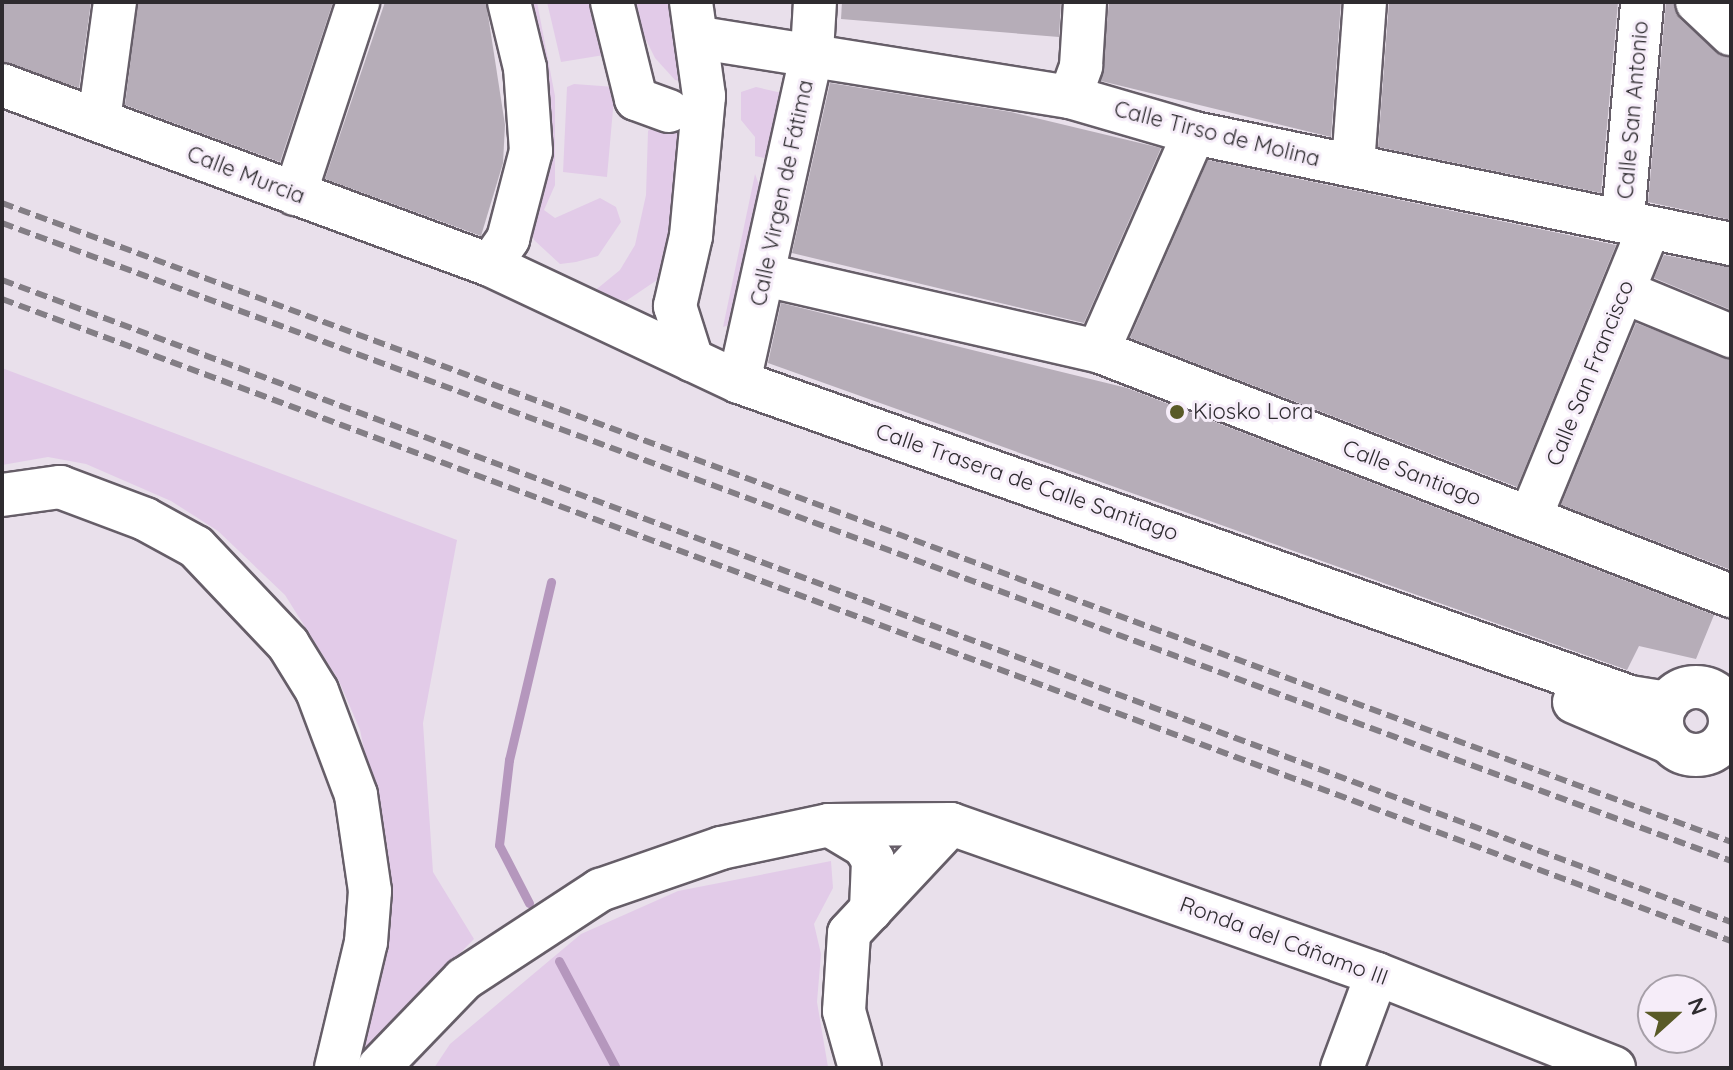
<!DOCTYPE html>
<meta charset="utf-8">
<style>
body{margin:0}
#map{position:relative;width:1733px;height:1070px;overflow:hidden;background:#e9e0eb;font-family:Quicksand,sans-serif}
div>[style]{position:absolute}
.green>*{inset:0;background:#e2cbe8}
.stream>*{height:9px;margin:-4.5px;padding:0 4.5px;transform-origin:4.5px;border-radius:4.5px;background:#b597bd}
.building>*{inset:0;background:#b6adb8}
.roads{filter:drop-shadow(2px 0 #665e68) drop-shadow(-2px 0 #665e68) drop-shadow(0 2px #665e68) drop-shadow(0 -2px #665e68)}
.minor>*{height:42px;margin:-21px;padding:0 21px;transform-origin:21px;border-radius:21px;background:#fff}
.minor>.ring{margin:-21px;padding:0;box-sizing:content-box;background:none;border:42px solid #fff;border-radius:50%}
.rail>*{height:6px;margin-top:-3px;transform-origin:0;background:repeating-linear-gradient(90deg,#837e85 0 12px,transparent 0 18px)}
.dots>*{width:22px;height:22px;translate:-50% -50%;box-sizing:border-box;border:4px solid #f6edf9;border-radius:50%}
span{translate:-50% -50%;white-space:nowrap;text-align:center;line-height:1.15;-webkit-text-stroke:6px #f6edf9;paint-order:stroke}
.street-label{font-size:22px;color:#2e2b2f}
.poi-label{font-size:22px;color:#2e2b2f}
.left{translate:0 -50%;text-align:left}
.frame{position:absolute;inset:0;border:4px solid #2e2b2f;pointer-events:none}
.north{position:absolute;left:1637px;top:974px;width:80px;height:80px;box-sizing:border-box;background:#f6edf9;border:2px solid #a69fa8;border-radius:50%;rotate:69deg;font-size:22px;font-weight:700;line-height:32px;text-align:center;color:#2e2b2f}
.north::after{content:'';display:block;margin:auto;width:28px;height:36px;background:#595a27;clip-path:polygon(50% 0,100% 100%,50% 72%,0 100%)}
</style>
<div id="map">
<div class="green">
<i style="clip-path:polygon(524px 2px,537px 2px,555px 96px,555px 185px,544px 210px,555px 218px,600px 198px,616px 207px,621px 222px,598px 256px,576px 262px,560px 264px,534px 240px,530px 226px)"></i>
<i style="clip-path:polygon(547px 2px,596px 2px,604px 55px,561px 62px)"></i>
<i style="clip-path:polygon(627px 2px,675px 2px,690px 83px,675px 80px,655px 58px)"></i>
<i style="clip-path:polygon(574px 84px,615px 87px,607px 177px,563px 172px,567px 87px)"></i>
<i style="clip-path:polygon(756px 87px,782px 93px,769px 159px,755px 156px,755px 137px,741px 120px,741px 92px)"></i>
<i style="clip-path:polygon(655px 123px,693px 126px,660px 278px,626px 301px,598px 295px,592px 293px,620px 270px,635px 245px,646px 195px,648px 131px)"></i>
<i style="clip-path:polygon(755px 174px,762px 193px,737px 322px,723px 327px)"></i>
<i style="clip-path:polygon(2px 368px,457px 540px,423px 723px,433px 872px,474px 939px,355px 1060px,379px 823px,360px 730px,339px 681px,285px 595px,218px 531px,171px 501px,86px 464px,48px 457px,2px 465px)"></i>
<i style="clip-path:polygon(831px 861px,833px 888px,814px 924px,821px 954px,817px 1002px,828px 1067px,844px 1068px,434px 1068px,450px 1044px,581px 934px,678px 891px)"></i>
</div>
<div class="stream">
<i style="left:529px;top:903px;width:65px;rotate:-117.3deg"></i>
<i style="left:499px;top:845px;width:86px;rotate:-83.3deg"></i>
<i style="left:509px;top:760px;width:183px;rotate:-76.7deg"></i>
<i style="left:559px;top:961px;width:121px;rotate:62deg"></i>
</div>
<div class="building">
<i style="clip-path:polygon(2px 2px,91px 2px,79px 88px,2px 62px)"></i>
<i style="clip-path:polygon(138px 2px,333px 2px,280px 162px,125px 105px)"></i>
<i style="clip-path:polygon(385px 2px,486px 2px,505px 125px,503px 163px,481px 236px,325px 179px)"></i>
<i style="clip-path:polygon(842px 2px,1061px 2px,1059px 37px,841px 19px)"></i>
<i style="clip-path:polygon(1109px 2px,1341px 2px,1331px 137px,1101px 81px)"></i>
<i style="clip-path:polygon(1389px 2px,1618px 2px,1601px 193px,1378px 147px)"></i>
<i style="clip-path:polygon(1666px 2px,1674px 2px,1680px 19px,1715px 51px,1731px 57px,1731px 220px,1648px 202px)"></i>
<i style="clip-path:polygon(830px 83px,1011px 112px,1161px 148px,1084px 323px,792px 253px)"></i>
<i style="clip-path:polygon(1208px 160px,1616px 245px,1517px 487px,1130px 338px)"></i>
<i style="clip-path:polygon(1664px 255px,1731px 267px,1731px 310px,1654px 278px)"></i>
<i style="clip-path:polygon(781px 303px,1127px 388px,1714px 615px,1696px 659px,1639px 646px,1627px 670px,768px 363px)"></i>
<i style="clip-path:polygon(1636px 323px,1731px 359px,1731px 570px,1561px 505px)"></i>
</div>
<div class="roads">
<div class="minor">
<i style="left:612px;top:2px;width:100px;rotate:76.1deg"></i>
<i style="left:636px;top:99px;width:35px;rotate:20deg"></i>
<i style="left:691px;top:2px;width:95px;rotate:82.1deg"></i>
<i style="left:704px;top:96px;width:141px;rotate:95.3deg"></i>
<i style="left:691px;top:236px;width:72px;rotate:102.9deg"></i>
<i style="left:675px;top:306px;width:57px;rotate:72.5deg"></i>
<i style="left:1697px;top:2px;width:47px;rotate:43.3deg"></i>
<i style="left:701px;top:38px;width:374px;rotate:9.1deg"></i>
<i style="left:1070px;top:97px;width:129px;rotate:16.2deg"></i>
<i style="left:1194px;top:133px;width:548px;rotate:11.68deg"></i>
<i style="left:2px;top:85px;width:520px;rotate:20.25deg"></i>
<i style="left:490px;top:265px;width:275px;rotate:25.2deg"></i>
<i style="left:739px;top:382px;width:945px;rotate:19.47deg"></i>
<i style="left:1630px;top:697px;width:38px;rotate:9deg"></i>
<i style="left:1070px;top:97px;width:33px;rotate:-70deg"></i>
<i style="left:1081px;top:66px;width:64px;rotate:-86.4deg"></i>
<i style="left:99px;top:120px;width:119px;rotate:-82.3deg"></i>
<i style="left:1353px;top:165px;width:163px;rotate:-85.8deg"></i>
<i style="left:295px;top:194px;width:202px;rotate:-71.8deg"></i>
<i style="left:1623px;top:217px;width:216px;rotate:-84.9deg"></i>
<i style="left:490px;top:265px;width:32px;rotate:-55deg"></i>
<i style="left:508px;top:239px;width:91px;rotate:-75.4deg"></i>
<i style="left:531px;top:151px;width:83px;rotate:-94.1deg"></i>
<i style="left:525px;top:68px;width:68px;rotate:-103.6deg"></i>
<i style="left:765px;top:275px;width:342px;rotate:12.9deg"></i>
<i style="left:1098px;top:351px;width:679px;rotate:21.16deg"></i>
<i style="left:1624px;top:292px;width:116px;rotate:22.4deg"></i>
<i style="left:1098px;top:351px;width:238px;rotate:-66.2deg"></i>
<i style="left:739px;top:382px;width:338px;rotate:-77.5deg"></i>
<i style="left:812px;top:52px;width:50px;rotate:-86.6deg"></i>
<i style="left:2px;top:495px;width:59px;rotate:-7.9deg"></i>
<i style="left:60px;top:487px;width:91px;rotate:20.6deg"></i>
<i style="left:145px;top:519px;width:58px;rotate:28.8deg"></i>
<i style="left:196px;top:547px;width:134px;rotate:46.5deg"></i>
<i style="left:288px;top:644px;width:55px;rotate:58.3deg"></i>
<i style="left:317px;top:691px;width:111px;rotate:69.4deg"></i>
<i style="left:356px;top:795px;width:97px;rotate:81.7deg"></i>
<i style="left:370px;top:891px;width:51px;rotate:94.5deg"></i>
<i style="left:366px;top:942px;width:130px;rotate:103.4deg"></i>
<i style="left:1530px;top:518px;width:313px;rotate:-67.7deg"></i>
<i class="ring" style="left:1662px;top:687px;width:26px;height:26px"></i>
<i style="left:1574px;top:702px;width:104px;rotate:23.1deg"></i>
<i style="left:829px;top:825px;width:41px;rotate:31deg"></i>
<i style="left:864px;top:846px;width:17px;rotate:57deg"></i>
<i style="left:873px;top:860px;width:50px;rotate:92.3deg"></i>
<i style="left:378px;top:1068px;width:124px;rotate:-46deg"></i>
<i style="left:464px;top:979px;width:163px;rotate:-33.2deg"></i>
<i style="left:600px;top:890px;width:128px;rotate:-19.1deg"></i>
<i style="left:721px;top:848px;width:110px;rotate:-12deg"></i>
<i style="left:829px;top:825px;width:122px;rotate:-0.5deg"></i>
<i style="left:860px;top:1068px;width:59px;rotate:-105.7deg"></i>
<i style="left:844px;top:1011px;width:78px;rotate:-86.3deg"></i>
<i style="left:849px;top:933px;width:149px;rotate:-46.9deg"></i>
<i style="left:951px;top:824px;width:452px;rotate:19.4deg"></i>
<i style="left:1377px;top:974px;width:255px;rotate:21.6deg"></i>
<i style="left:1342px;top:1068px;width:100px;rotate:-69.6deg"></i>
</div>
</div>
<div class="rail">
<i style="left:2px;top:203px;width:1843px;rotate:20.28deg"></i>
<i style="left:2px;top:223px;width:1843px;rotate:20.25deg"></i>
<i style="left:2px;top:280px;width:1844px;rotate:20.37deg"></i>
<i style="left:2px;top:299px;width:1844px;rotate:20.37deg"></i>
</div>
<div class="dots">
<i style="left:1177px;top:412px;background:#595a27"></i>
</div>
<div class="street-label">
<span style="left:1633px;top:110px;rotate:-85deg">Calle San Antonio</span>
<span style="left:1217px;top:134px;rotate:14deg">Calle Tirso de Molina</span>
<span style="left:246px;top:175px;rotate:21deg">Calle Murcia</span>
<span style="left:782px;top:193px;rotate:-78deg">Calle Virgen de Fátima</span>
<span style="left:1590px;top:373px;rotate:-68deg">Calle San Francisco</span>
<span style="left:1412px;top:473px;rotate:21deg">Calle Santiago</span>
<span style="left:1027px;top:482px;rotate:19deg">Calle Trasera de Calle Santiago</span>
<span style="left:1284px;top:941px;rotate:20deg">Ronda del Cáñamo III</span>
</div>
<div class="poi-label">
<span class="left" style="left:1193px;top:412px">Kiosko Lora</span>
</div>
<div class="frame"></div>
<div class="north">N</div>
</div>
